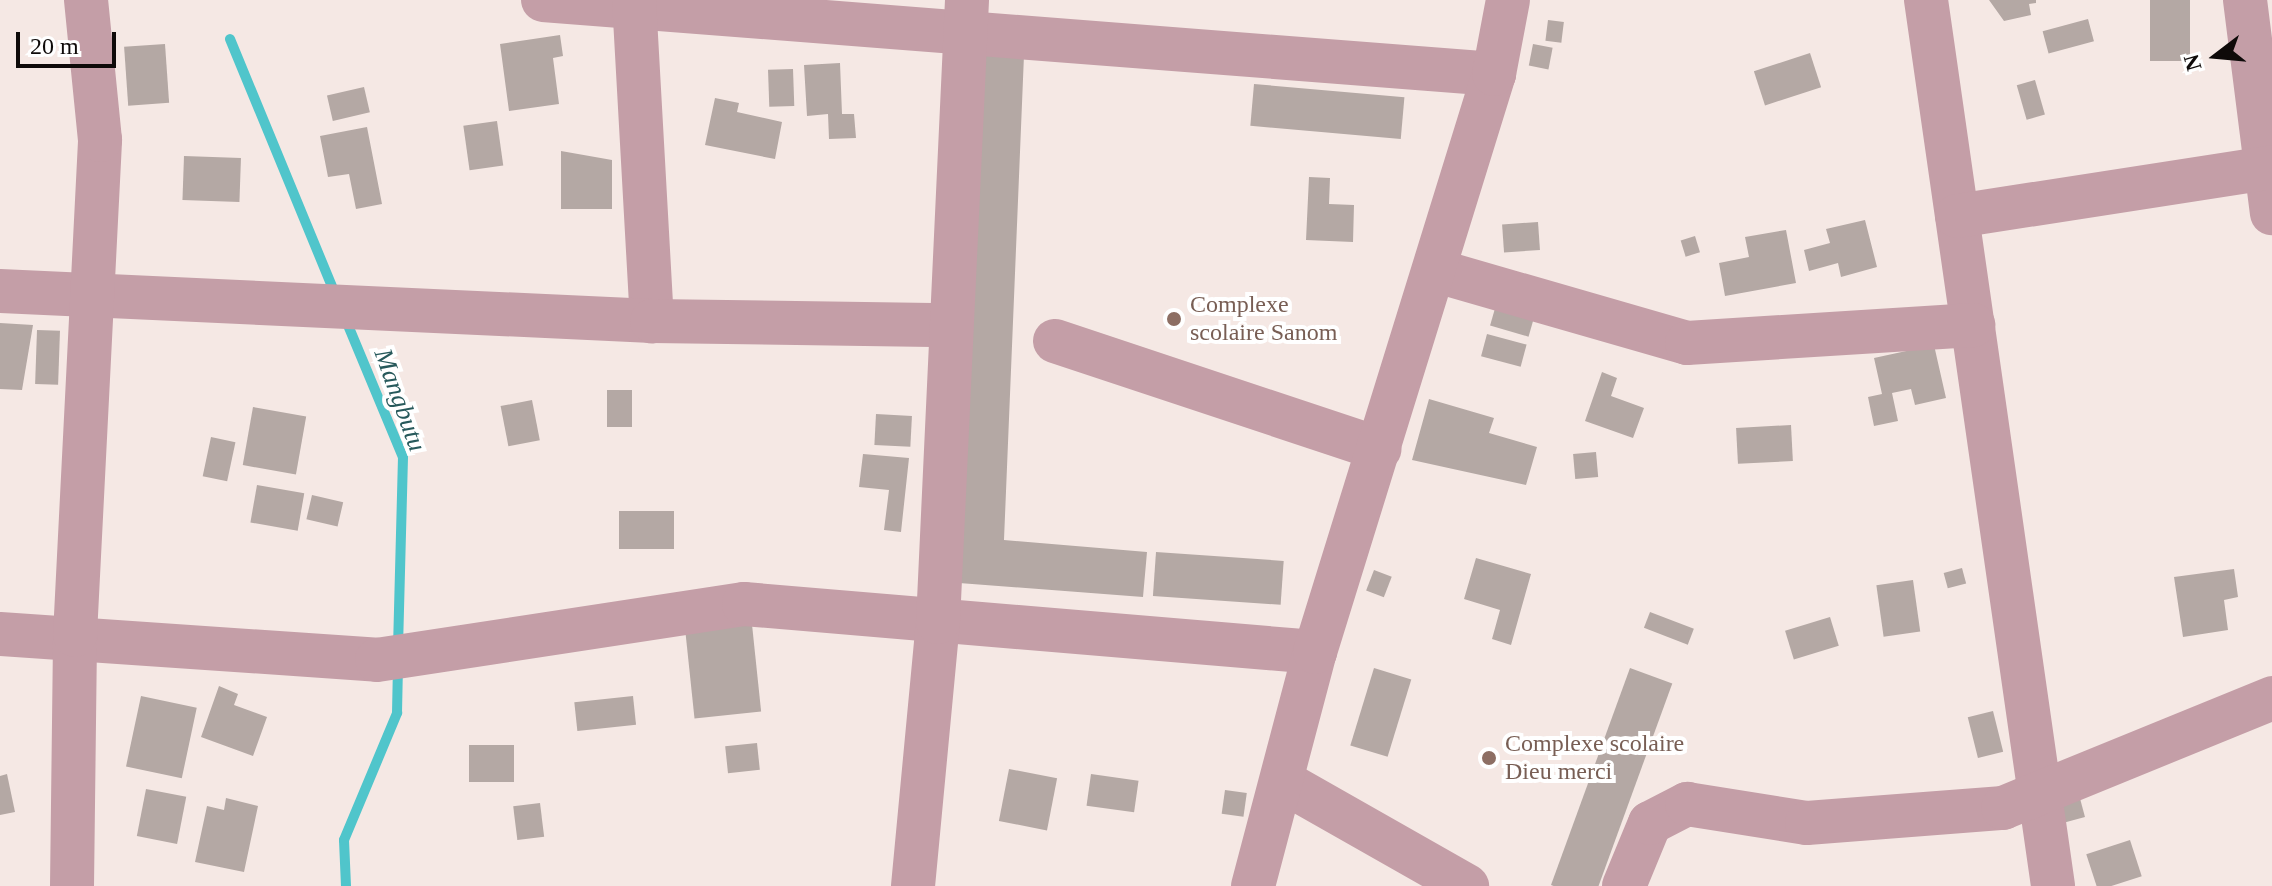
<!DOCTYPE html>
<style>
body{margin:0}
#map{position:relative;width:2272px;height:886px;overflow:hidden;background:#f5e8e4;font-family:"Times New Roman",serif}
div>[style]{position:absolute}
.stream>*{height:10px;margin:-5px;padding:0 5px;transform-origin:5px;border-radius:5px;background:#50c5cb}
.building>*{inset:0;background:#b4a8a4;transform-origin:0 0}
.minor>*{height:44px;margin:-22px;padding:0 22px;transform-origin:22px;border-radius:22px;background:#c49ea7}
.dots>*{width:22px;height:22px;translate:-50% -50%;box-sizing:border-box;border:4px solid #fff;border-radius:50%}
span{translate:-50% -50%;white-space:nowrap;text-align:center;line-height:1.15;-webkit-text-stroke:8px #fff;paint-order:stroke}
.education-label{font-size:24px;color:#785e54}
.left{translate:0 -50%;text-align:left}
.water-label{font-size:26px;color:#27595b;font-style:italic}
.north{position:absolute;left:2176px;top:16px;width:80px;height:80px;-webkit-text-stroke:6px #fff;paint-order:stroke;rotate:254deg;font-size:22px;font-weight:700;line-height:32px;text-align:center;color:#0e0a09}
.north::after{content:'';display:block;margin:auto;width:28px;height:36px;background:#0e0a09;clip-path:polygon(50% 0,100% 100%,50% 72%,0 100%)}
.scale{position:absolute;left:16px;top:32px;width:100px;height:36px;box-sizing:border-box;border:4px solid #0e0a09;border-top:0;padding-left:10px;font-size:24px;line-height:28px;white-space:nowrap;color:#0e0a09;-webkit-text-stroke:6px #fff;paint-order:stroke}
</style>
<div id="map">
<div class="stream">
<i style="left:230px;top:39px;width:278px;rotate:67.6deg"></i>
<i style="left:345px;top:318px;width:151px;rotate:67.4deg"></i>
<i style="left:403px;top:457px;width:189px;rotate:91.5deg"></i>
<i style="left:346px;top:886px;width:46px;rotate:-92.5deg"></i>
<i style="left:344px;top:840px;width:138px;rotate:-67.3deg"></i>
<i style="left:397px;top:713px;width:47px;rotate:-88.8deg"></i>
</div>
<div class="building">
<i style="clip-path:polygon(1989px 0,2036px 0,2036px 3px,2029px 4px,2031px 15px,2004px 21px)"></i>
<i style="left:2150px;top:0;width:40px;height:61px"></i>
<i style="left:2088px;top:19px;width:23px;height:47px;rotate:75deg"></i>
<i style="left:1548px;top:20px;width:16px;height:21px;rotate:7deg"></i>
<i style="clip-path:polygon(560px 35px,563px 56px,553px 58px,559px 104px,509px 111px,500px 44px)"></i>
<i style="left:165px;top:44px;width:59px;height:41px;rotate:86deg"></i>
<i style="left:1533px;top:44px;width:20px;height:22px;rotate:11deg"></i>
<i style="clip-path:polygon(981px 53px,1024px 55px,1004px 540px,1147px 552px,1143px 597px,959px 583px)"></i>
<i style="left:1810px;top:53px;width:36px;height:59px;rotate:72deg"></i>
<i style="clip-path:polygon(840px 63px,842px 114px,854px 114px,856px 138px,829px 139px,828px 114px,807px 116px,804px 65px)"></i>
<i style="left:793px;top:69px;width:37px;height:25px;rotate:88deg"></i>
<i style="left:2035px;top:80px;width:36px;height:19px;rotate:74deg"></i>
<i style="left:1254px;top:84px;width:151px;height:42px;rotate:5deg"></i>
<i style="left:364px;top:87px;width:26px;height:38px;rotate:77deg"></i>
<i style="clip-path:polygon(715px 98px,739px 103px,737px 112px,782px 122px,775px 159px,705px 145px)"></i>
<i style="left:497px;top:121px;width:45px;height:34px;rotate:82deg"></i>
<i style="clip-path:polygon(367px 127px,382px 204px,356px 209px,349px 174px,328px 177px,320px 136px)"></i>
<i style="clip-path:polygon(561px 151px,612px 160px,612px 209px,561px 209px)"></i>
<i style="left:184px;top:156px;width:57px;height:44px;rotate:2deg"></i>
<i style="clip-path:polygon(1309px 177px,1330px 178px,1329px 204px,1354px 205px,1353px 242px,1306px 240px)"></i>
<i style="clip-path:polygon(1865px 220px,1877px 267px,1841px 277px,1838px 263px,1809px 271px,1804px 250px,1830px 243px,1826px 229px)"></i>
<i style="left:1538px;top:222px;width:28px;height:36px;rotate:86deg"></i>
<i style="clip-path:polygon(1786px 230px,1796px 283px,1725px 296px,1719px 263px,1749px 257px,1745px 237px)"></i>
<i style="left:1695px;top:236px;width:17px;height:15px;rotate:73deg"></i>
<i style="left:1500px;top:291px;width:40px;height:36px;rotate:16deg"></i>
<i style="clip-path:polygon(0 323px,33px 325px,22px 390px,0 389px)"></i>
<i style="left:37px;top:330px;width:23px;height:54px;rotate:2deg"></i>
<i style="left:1487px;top:334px;width:41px;height:23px;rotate:15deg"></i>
<i style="clip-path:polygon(1934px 345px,1946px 398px,1915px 405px,1911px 389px,1892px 393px,1898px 421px,1874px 426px,1868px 397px,1882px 394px,1874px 358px)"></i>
<i style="clip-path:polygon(1602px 372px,1617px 378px,1611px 396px,1644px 408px,1633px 438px,1585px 421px)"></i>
<i style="left:607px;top:390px;width:25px;height:37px"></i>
<i style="clip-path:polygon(1429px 399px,1494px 418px,1489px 433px,1537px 447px,1526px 485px,1412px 460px)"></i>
<i style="left:532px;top:400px;width:41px;height:32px;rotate:79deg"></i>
<i style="left:253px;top:407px;width:54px;height:59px;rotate:10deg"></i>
<i style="left:876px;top:414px;width:36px;height:31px;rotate:3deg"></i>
<i style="left:1791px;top:425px;width:36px;height:55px;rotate:87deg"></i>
<i style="left:211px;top:437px;width:25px;height:40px;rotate:12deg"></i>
<i style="left:1596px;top:452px;width:25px;height:23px;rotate:85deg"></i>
<i style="clip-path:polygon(863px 454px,909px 458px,901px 532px,884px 530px,889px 490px,859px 487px)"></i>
<i style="left:257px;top:485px;width:48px;height:38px;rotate:10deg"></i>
<i style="left:312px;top:495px;width:32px;height:25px;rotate:13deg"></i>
<i style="left:619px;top:511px;width:55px;height:38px"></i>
<i style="left:1156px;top:552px;width:128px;height:44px;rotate:4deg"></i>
<i style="clip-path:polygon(1476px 558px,1531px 574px,1511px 645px,1492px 639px,1500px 610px,1464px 599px)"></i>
<i style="left:1962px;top:568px;width:16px;height:19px;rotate:75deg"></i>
<i style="clip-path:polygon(2234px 569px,2238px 597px,2224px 600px,2228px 630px,2183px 637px,2174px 577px)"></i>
<i style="left:1374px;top:570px;width:19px;height:22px;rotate:21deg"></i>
<i style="left:1913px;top:580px;width:52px;height:37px;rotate:82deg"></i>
<i style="left:1650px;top:612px;width:47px;height:17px;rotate:21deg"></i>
<i style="left:751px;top:615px;width:97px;height:67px;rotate:84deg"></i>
<i style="left:1830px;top:617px;width:30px;height:47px;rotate:73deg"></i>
<i style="left:1374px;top:668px;width:39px;height:81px;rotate:17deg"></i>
<i style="left:1630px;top:668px;width:45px;height:231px;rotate:20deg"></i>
<i style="clip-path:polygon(219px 686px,238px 694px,234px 705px,267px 717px,253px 756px,201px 737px)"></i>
<i style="left:141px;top:696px;width:57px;height:72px;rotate:12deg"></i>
<i style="left:633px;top:696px;width:29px;height:59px;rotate:84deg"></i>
<i style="left:1993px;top:711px;width:42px;height:26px;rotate:76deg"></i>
<i style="left:757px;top:743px;width:27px;height:32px;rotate:84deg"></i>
<i style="left:469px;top:745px;width:45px;height:37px"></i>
<i style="left:1009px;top:769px;width:49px;height:53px;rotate:11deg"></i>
<i style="clip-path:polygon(7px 774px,15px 812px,0 815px,0 776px)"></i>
<i style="left:1091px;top:774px;width:48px;height:32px;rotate:8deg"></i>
<i style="left:146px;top:789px;width:41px;height:48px;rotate:11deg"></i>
<i style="left:1225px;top:790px;width:22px;height:24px;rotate:8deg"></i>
<i style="left:2078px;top:791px;width:27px;height:22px;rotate:75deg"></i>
<i style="clip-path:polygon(226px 798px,258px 806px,244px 872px,195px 862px,207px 806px,224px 810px)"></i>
<i style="left:540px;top:803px;width:34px;height:27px;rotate:83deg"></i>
<i style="left:2130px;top:840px;width:38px;height:46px;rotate:72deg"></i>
</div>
<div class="minor">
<i style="left:543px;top:0;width:954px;rotate:4.45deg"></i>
<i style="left:634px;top:0;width:322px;rotate:86.8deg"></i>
<i style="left:1926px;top:0;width:895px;rotate:81.84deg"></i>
<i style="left:2245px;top:0;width:215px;rotate:82.8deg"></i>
<i style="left:1957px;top:216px;width:319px;rotate:-8.8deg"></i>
<i style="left:1434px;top:270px;width:263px;rotate:16.1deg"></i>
<i style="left:1687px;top:343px;width:287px;rotate:-3.6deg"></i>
<i style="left:0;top:291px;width:653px;rotate:2.63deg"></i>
<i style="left:652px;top:321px;width:298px;rotate:0.8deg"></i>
<i style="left:1055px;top:341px;width:342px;rotate:18.4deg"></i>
<i style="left:0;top:634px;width:378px;rotate:3.9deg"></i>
<i style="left:377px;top:660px;width:371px;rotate:-8.7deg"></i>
<i style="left:744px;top:604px;width:573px;rotate:4.81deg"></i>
<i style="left:1282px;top:781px;width:213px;rotate:29.6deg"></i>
<i style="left:72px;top:886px;width:251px;rotate:-89.3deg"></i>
<i style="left:75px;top:635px;width:496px;rotate:-87.1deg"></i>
<i style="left:100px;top:140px;width:141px;rotate:-95.7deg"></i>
<i style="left:913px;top:886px;width:265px;rotate:-84.6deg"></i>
<i style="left:938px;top:622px;width:623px;rotate:-87.33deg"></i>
<i style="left:1253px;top:886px;width:242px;rotate:-75.2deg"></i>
<i style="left:1315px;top:652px;width:605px;rotate:-72.79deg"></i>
<i style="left:1494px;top:74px;width:75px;rotate:-79.3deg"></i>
<i style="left:1624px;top:886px;width:68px;rotate:-67.6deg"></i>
<i style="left:1650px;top:823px;width:42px;rotate:-27.2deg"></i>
<i style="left:1687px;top:804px;width:121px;rotate:9deg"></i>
<i style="left:1807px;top:823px;width:197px;rotate:-4.4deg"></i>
<i style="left:2003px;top:808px;width:291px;rotate:-22.2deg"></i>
</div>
<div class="dots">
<i style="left:1174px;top:319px;background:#8d6e63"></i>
<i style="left:1489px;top:758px;background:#8d6e63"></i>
</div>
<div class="education-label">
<span class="left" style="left:1190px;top:319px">Complexe<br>scolaire Sanom</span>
<span class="left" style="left:1505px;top:758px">Complexe scolaire<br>Dieu merci</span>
</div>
<div class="water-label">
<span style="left:400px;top:400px;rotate:70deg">Mangbutu</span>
</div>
<div class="north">N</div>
<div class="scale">20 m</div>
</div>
